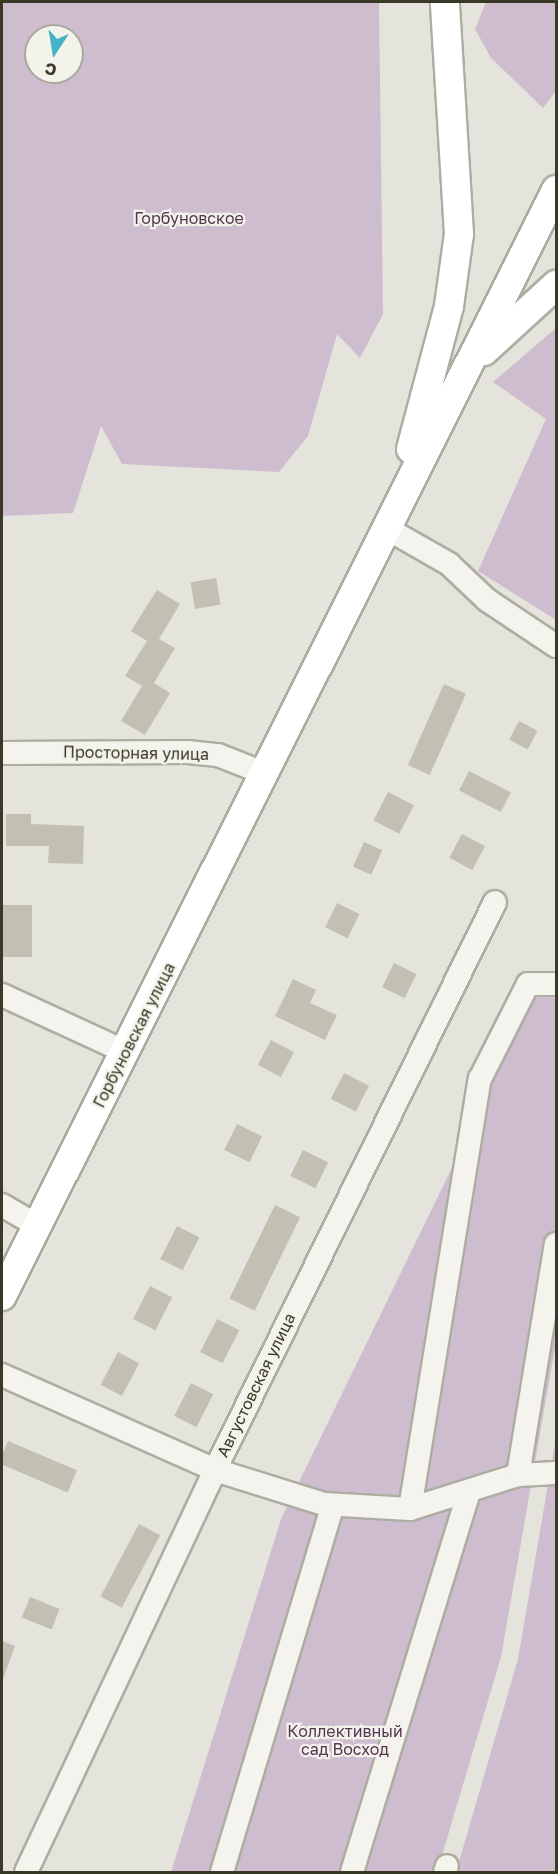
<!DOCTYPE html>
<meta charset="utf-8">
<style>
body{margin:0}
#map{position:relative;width:558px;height:1874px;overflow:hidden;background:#e5e4dc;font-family:"Golos Text",sans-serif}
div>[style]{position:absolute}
.green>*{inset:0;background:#cebdce}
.building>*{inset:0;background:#c1c0b3;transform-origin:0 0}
.roads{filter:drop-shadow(2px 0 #aeada2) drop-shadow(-2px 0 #aeada2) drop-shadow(0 2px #aeada2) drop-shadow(0 -2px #aeada2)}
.minor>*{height:22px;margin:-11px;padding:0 11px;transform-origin:11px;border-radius:11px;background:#f4f3ee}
.major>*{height:28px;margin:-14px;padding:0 14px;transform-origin:14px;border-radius:14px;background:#fff}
span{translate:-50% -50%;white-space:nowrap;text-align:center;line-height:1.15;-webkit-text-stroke:4.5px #f3f2eb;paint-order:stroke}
.park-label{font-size:16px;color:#553552}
.street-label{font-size:16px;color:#3a3927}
.frame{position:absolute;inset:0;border:3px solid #3a3927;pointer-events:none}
.north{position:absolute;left:24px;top:24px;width:60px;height:60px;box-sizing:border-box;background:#f3f2eb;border:2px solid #a9a89d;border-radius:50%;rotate:192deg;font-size:16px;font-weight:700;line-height:24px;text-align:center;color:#3a3927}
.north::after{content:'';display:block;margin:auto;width:21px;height:27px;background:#46b2c5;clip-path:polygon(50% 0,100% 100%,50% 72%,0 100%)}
</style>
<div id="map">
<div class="green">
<i style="clip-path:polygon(evenodd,2px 2px,379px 2px,383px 314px,360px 358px,337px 334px,308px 436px,279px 472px,122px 464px,101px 426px,73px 513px,2px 516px,2px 2px,36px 36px,72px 36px,72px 72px,36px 72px,36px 36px)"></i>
<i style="clip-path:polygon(486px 2px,556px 2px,556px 91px,543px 108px,491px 58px,475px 29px)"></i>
<i style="clip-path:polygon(556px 328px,556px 620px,478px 571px,546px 419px,493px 382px)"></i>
<i style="clip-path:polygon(537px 993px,556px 998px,556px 1342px,501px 1657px,437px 1872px,171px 1872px,281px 1519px)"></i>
<i style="clip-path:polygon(556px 1438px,556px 1872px,456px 1872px,518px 1659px)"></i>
</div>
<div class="building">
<i style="left:216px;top:578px;width:27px;height:26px;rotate:80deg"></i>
<i style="clip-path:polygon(157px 590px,180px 604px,159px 639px,175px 648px,154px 683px,170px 693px,145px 735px,121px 721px,142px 686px,125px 676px,147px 641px,131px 631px)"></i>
<i style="left:444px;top:684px;width:24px;height:89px;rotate:24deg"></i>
<i style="left:519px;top:721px;width:21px;height:21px;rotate:28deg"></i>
<i style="left:469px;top:771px;width:47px;height:22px;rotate:27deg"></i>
<i style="left:388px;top:792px;width:29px;height:32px;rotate:27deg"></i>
<i style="clip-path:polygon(6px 814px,31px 814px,31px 824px,84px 826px,83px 864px,48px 863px,49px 846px,6px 846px)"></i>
<i style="left:462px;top:834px;width:26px;height:27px;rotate:28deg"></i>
<i style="left:364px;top:842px;width:20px;height:27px;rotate:24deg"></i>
<i style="left:337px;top:903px;width:25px;height:27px;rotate:26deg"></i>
<i style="left:2px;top:905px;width:30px;height:52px"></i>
<i style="left:394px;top:963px;width:25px;height:27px;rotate:26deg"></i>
<i style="clip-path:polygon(293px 979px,316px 990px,310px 1003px,337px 1015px,325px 1040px,275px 1016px)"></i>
<i style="left:271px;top:1040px;width:26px;height:28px;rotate:28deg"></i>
<i style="left:344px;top:1073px;width:28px;height:29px;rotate:27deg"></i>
<i style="left:237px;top:1124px;width:28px;height:29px;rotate:26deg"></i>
<i style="left:303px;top:1150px;width:28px;height:29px;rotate:26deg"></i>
<i style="left:275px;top:1205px;width:28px;height:104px;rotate:26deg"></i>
<i style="left:177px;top:1226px;width:25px;height:37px;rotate:27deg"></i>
<i style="left:150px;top:1286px;width:25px;height:37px;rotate:27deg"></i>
<i style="left:217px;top:1319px;width:25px;height:37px;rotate:27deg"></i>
<i style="left:118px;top:1352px;width:24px;height:37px;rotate:28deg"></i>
<i style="left:191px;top:1383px;width:25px;height:37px;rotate:27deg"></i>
<i style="left:8px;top:1441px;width:75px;height:24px;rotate:23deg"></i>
<i style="left:139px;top:1524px;width:24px;height:82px;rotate:28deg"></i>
<i style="left:30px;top:1597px;width:32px;height:22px;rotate:22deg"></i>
<i style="clip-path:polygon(2px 1641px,15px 1646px,3px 1679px,2px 1679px)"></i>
</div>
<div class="roads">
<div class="minor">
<i style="left:386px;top:528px;width:73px;rotate:29.7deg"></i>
<i style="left:449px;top:564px;width:52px;rotate:43.5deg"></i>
<i style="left:487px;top:600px;width:83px;rotate:33.7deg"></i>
<i style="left:2px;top:753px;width:186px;rotate:-0.3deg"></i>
<i style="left:188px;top:752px;width:30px;rotate:6deg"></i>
<i style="left:218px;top:755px;width:52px;rotate:21.6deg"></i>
<i style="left:2px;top:995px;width:136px;rotate:24.7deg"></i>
<i style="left:2px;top:1205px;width:42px;rotate:30.3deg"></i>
<i style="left:2px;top:1375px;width:233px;rotate:24deg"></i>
<i style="left:215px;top:1470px;width:114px;rotate:17.3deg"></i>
<i style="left:324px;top:1504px;width:86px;rotate:3.3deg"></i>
<i style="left:410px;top:1509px;width:113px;rotate:-17.5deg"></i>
<i style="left:518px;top:1475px;width:38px;rotate:-3deg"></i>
<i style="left:518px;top:1475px;width:234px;rotate:-80.7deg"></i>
<i style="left:410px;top:1509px;width:436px;rotate:-80.8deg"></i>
<i style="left:480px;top:1079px;width:106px;rotate:-63.2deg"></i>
<i style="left:528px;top:984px;width:28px"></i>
<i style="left:26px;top:1872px;width:444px;rotate:-64.8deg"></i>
<i style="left:215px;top:1470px;width:633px;rotate:-63.76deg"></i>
<i style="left:222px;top:1872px;width:383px;rotate:-73.2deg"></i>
<i style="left:352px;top:1872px;width:395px;rotate:-72.9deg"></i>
<i style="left:445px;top:1872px;width:6px;rotate:-72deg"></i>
</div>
<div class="major">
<i style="left:484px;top:351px;width:98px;rotate:-42.5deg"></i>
<i style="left:411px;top:449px;width:148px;rotate:-75.1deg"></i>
<i style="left:449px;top:306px;width:73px;rotate:-82.1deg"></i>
<i style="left:459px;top:234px;width:232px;rotate:-93.5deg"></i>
<i style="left:2px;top:1296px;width:1237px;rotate:-63.39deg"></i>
</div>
</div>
<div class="park-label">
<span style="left:189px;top:218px">Горбуновское</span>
<span style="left:345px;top:1740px">Коллективный<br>сад Восход</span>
</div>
<div class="street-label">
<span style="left:136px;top:753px;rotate:1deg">Просторная улица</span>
<span style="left:134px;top:1035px;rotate:-63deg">Горбуновская улица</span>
<span style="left:256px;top:1385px;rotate:-64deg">Августовская улица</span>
</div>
<div class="frame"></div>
<div class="north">С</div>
</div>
